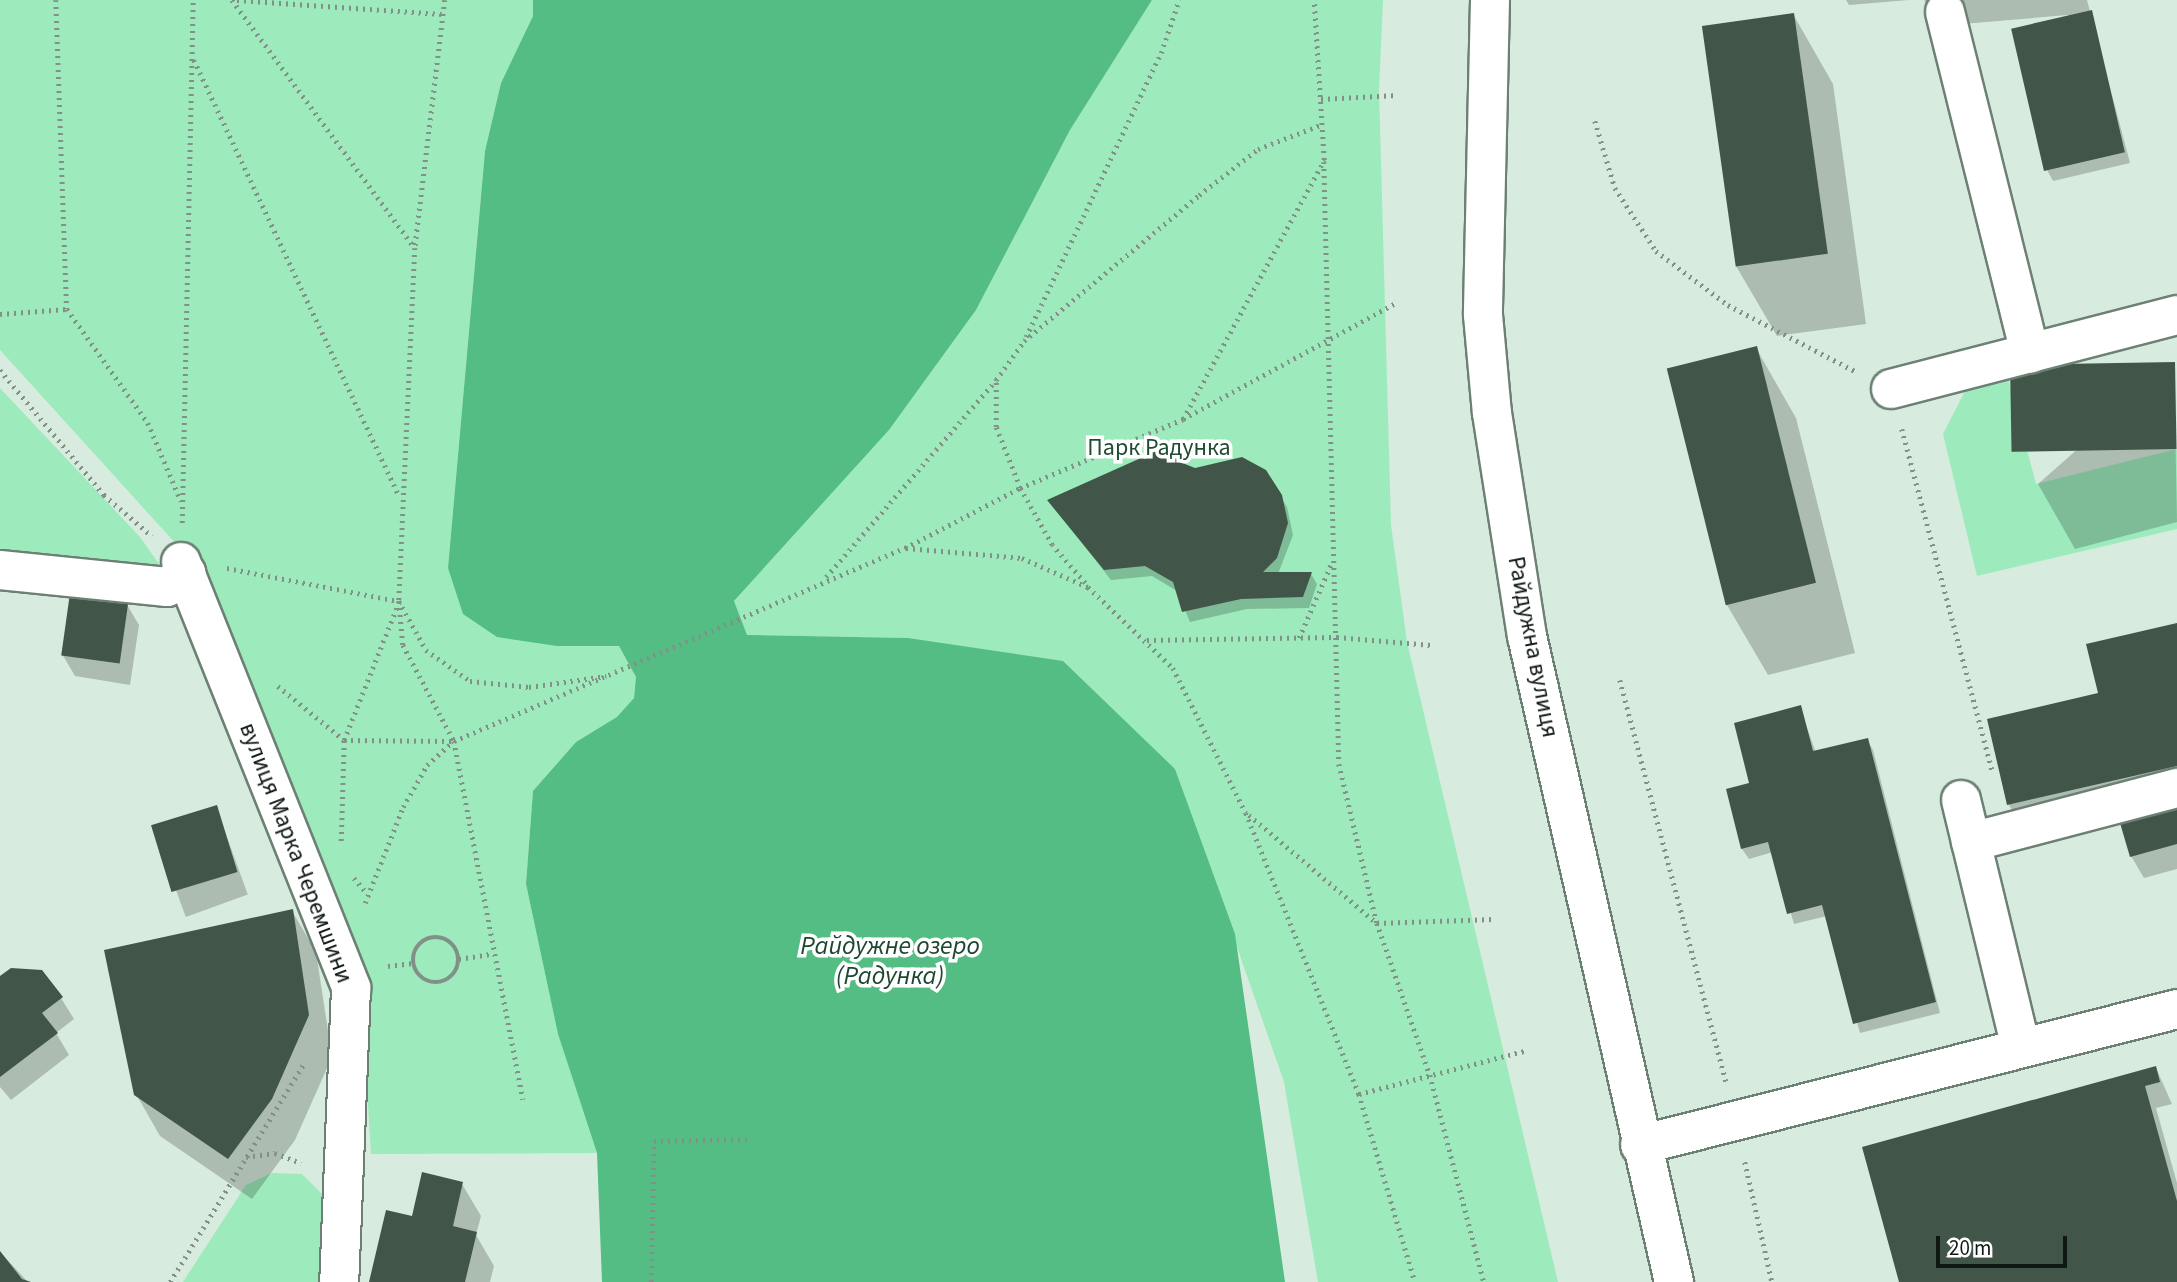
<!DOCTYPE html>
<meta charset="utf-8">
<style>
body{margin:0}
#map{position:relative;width:2177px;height:1282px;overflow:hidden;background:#d7ecde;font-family:"Source Sans 3",sans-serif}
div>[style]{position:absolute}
.green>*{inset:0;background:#9debbc}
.water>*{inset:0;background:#53bd84}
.shadow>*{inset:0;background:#0003;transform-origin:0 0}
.building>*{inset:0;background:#425549;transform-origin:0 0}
.path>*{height:4.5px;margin-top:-2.25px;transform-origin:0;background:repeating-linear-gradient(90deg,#829187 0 2px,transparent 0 7px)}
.path>.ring{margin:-2.25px;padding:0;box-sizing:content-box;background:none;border:4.5px solid #829187;border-radius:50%}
.roads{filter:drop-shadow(2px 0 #6d8074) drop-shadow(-2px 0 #6d8074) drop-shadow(0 2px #6d8074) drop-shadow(0 -2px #6d8074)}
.minor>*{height:38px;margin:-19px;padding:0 19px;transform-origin:19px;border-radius:19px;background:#fff}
span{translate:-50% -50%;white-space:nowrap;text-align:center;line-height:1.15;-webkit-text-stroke:7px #fff;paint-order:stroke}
.park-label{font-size:24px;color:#214c34}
.street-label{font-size:24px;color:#0f1712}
.water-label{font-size:26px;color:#1d4830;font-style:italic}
.scale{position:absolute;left:1936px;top:1236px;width:131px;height:32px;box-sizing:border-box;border:4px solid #0f1712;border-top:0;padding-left:9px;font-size:21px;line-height:24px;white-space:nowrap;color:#0f1712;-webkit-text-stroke:5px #fff;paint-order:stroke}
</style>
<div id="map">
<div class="green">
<i style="clip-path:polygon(0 0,533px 0,533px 16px,501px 83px,485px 151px,448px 568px,557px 646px,620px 646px,636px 677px,634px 698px,617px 718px,576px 742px,533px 791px,526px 884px,558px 1033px,597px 1153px,371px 1154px,360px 974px,197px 567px,0 350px)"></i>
<i style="clip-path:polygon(1152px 0,1383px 0,1379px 89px,1391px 525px,1407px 642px,1558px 1282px,1318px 1282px,1284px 1082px,1175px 769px,908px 638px,746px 635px,734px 601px,889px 430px,976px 310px,1070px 130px)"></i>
<i style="clip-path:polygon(2008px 378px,2036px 484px,2177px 449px,2177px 529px,1977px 576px,1943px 434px,1966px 389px)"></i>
<i style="clip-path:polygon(0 388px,140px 537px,166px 574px,0 561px)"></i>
<i style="clip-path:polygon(272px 1173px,302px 1174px,331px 1203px,327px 1282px,183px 1282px,246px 1185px)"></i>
</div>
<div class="water">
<i style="clip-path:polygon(533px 0,1152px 0,1070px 130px,976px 310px,889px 430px,734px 601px,747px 635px,908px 638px,1063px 661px,1175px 769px,1235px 934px,1285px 1282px,602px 1282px,597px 1153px,558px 1034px,526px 884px,533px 791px,576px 742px,617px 717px,634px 698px,636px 677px,619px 646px,557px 646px,497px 637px,463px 614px,448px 568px,485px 151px,501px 83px,533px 16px)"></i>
</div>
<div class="shadow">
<i style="clip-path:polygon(1846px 0,1909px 0,1849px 5px)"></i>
<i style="clip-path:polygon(1924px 0,2087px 0,2130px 163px,2053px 181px,2047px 170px,2068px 15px,1939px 26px)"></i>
<i style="clip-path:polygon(1793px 14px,1833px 84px,1866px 324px,1777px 336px,1736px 266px)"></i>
<i style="clip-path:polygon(1756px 348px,1796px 418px,1855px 653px,1768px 675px,1727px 605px,1669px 370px)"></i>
<i style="clip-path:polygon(2174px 364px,2177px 522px,2075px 549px,2038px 484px)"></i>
<i style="clip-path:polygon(1180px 442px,1186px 466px,1195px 470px,1265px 472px,1287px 507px,1293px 535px,1278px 574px,1311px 574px,1317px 584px,1309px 608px,1247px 609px,1190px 622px,1177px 591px,1152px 576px,1111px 580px,1049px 501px)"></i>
<i style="clip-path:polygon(126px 603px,139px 625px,130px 685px,75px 676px,62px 654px)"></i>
<i style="clip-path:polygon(2177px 624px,2177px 790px,2022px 827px,2009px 805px,1989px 720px,2100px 694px)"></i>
<i style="clip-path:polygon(1800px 708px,1816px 753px,1867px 740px,1873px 750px,1940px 1013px,1860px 1033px,1827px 916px,1794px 924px,1773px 852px,1749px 859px,1742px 849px,1751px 784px)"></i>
<i style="left:216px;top:807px;width:93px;height:66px;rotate:70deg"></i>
<i style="clip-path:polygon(2177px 809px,2177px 869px,2144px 878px,2131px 856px)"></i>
<i style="clip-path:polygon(292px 911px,316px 952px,332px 1057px,295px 1140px,252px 1199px,160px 1136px,136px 1094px)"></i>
<i style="clip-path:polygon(0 978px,61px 998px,74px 1019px,56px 1033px,69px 1055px,11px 1100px,0 1087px)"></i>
<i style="clip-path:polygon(2156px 1068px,2172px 1104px,2156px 1108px,2177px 1183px,2177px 1282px,1901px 1282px)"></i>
<i style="clip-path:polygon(462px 1184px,481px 1216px,476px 1235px,494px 1266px,490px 1282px,370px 1282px)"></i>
<i style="clip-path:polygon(0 1252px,28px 1282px,0 1282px)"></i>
</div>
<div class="building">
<i style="left:2092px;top:10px;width:146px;height:83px;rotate:77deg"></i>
<i style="left:1794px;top:13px;width:243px;height:93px;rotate:82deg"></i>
<i style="left:1757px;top:346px;width:244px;height:93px;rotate:76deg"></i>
<i style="left:2175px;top:362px;width:87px;height:165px;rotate:89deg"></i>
<i style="clip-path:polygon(1181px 440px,1180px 462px,1195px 468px,1242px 457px,1266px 470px,1282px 495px,1288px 523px,1277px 558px,1263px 572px,1312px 572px,1303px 597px,1241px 599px,1182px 612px,1173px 582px,1145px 566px,1104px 570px,1047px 500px)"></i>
<i style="left:70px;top:593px;width:59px;height:63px;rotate:8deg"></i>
<i style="clip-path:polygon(2177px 623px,2177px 766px,2007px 805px,1987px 719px,2098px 693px,2086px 644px)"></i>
<i style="clip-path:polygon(1801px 705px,1813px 751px,1868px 738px,1936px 1002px,1853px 1024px,1822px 905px,1787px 914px,1768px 842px,1741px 849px,1726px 789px,1749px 783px,1734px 723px)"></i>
<i style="left:217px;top:805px;width:70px;height:69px;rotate:73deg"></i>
<i style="clip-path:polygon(2177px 807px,2177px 844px,2130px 857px,2120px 823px)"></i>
<i style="clip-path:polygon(293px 909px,309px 1015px,272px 1099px,228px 1159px,134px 1095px,104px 950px)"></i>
<i style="clip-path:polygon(11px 968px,42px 970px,63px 997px,42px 1013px,58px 1033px,0 1077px,0 976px)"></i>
<i style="clip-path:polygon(2156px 1066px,2160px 1082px,2145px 1086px,2177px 1201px,2177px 1282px,1899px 1282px,1862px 1147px)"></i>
<i style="clip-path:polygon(422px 1172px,463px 1182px,453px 1226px,477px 1232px,465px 1282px,369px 1282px,386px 1210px,412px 1216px)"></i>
<i style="clip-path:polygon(0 1251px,22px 1279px,31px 1282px,0 1282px)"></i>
</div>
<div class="path">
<i style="left:56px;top:0;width:309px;rotate:88deg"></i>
<i style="left:67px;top:309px;width:140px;rotate:54.6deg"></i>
<i style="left:148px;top:423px;width:85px;rotate:67.1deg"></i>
<i style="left:232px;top:0;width:307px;rotate:53.6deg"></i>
<i style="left:237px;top:0;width:205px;rotate:3.9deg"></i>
<i style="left:445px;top:0;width:250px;rotate:96.9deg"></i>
<i style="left:415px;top:248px;width:353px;rotate:92.6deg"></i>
<i style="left:399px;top:601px;width:44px;rotate:84.8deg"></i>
<i style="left:403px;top:645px;width:109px;rotate:62deg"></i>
<i style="left:454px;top:741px;width:365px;rotate:79.1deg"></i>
<i style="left:194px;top:60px;width:481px;rotate:64.8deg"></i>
<i style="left:1321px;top:99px;width:76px;rotate:-3deg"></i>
<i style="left:1595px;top:121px;width:70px;rotate:73.4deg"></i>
<i style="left:1615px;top:188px;width:75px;rotate:56.9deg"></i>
<i style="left:1656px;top:251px;width:90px;rotate:36.9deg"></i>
<i style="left:1728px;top:305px;width:143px;rotate:27.5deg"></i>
<i style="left:1324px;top:162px;width:602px;rotate:88.57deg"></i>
<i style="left:1339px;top:764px;width:163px;rotate:76.6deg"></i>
<i style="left:1377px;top:923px;width:161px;rotate:70.8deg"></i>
<i style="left:1430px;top:1075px;width:214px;rotate:75.4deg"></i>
<i style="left:0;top:314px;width:67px;rotate:-4.3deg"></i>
<i style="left:1026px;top:337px;width:314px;rotate:-64.6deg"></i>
<i style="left:1161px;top:53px;width:56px;rotate:-71.2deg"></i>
<i style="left:0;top:370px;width:163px;rotate:50.2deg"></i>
<i style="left:104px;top:495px;width:63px;rotate:40.5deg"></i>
<i style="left:1183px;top:419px;width:243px;rotate:-28.6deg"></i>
<i style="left:1902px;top:429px;width:353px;rotate:75.2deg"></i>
<i style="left:182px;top:523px;width:523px;rotate:-88.8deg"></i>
<i style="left:906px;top:548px;width:116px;rotate:4.9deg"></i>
<i style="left:1022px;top:558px;width:72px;rotate:23.7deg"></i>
<i style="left:1088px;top:587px;width:117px;rotate:43.6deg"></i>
<i style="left:1173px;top:668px;width:162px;rotate:63.3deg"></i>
<i style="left:1246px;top:813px;width:303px;rotate:68.1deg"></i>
<i style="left:1359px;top:1094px;width:196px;rotate:73.4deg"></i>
<i style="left:227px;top:568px;width:175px;rotate:10.9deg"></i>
<i style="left:399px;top:601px;width:56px;rotate:61.1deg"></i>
<i style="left:426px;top:650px;width:54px;rotate:35.2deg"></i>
<i style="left:470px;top:681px;width:59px;rotate:5.8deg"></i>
<i style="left:529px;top:687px;width:78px;rotate:-8.1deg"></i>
<i style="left:826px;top:577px;width:260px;rotate:-49.2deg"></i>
<i style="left:1085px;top:583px;width:50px;rotate:-131deg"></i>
<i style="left:1052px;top:545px;width:65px;rotate:-119.3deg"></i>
<i style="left:1020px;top:488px;width:66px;rotate:-111.5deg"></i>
<i style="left:996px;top:427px;width:47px;rotate:-90deg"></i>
<i style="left:996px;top:380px;width:48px;rotate:-54.3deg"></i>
<i style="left:1024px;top:341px;width:228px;rotate:-39.8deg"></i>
<i style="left:1199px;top:195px;width:75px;rotate:-37.9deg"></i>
<i style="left:1258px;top:149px;width:70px;rotate:-21deg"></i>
<i style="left:1299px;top:638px;width:83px;rotate:-66.5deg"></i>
<i style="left:1147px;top:640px;width:190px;rotate:-0.9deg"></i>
<i style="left:1337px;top:637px;width:94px;rotate:4.9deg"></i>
<i style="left:1620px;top:680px;width:416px;rotate:75.2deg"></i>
<i style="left:278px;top:686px;width:85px;rotate:39.3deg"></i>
<i style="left:344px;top:740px;width:109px;rotate:0.5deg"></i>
<i style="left:1249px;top:815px;width:167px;rotate:40.2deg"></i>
<i style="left:1377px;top:923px;width:118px;rotate:-1.9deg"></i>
<i style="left:341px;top:841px;width:101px;rotate:-88.3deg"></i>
<i style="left:344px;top:740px;width:149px;rotate:-68.3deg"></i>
<i style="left:354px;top:878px;width:18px;rotate:49deg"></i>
<i style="left:365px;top:903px;width:103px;rotate:-68.4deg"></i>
<i style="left:403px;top:807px;width:48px;rotate:-60.3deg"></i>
<i style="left:427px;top:765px;width:36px;rotate:-42deg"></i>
<i style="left:454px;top:741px;width:491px;rotate:-23.2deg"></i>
<i style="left:905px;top:548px;width:130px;rotate:-27.6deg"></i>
<i style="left:1020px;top:488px;width:177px;rotate:-22.9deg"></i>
<i style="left:1183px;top:419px;width:295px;rotate:-61.4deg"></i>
<i style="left:1324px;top:160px;width:160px;rotate:-93.6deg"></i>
<i class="ring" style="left:413px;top:937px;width:41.5px;height:41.5px"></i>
<i style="left:459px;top:959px;width:33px;rotate:-9deg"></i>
<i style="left:388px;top:966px;width:25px;rotate:-7deg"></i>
<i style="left:1359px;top:1094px;width:171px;rotate:-14.6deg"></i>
<i style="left:246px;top:1157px;width:29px;rotate:-8deg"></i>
<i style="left:275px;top:1153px;width:28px;rotate:21deg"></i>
<i style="left:1745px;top:1162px;width:123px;rotate:77.3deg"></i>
<i style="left:170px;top:1282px;width:258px;rotate:-58.5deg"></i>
<i style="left:651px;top:1282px;width:141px;rotate:-88.8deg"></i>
<i style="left:654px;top:1141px;width:96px;rotate:-1.2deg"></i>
</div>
<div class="roads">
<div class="minor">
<i style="left:1490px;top:0;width:315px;rotate:91.3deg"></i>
<i style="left:1483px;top:315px;width:98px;rotate:84.8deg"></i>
<i style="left:1492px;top:413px;width:226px;rotate:81.1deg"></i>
<i style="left:1527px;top:636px;width:663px;rotate:77.18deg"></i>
<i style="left:1945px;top:12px;width:352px;rotate:76deg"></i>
<i style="left:1891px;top:389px;width:295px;rotate:-14.5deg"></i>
<i style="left:181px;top:562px;width:459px;rotate:68.2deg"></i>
<i style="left:351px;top:988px;width:294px;rotate:92.3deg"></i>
<i style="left:0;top:570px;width:168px;rotate:5.8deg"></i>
<i style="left:167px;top:587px;width:24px;rotate:-36deg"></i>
<i style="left:1961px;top:800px;width:255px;rotate:76.4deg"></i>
<i style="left:1971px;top:842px;width:213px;rotate:-14.7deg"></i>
<i style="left:1640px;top:1145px;width:554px;rotate:-14.21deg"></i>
</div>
</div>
<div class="park-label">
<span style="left:1159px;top:448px">Парк Радунка</span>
</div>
<div class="street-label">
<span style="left:1533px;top:647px;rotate:79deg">Райдужна вулиця</span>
<span style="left:296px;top:853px;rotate:69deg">вулиця Марка Черемшини</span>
</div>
<div class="water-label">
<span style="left:890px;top:961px">Райдужне озеро<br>(Радунка)</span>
</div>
<div class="scale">20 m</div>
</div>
